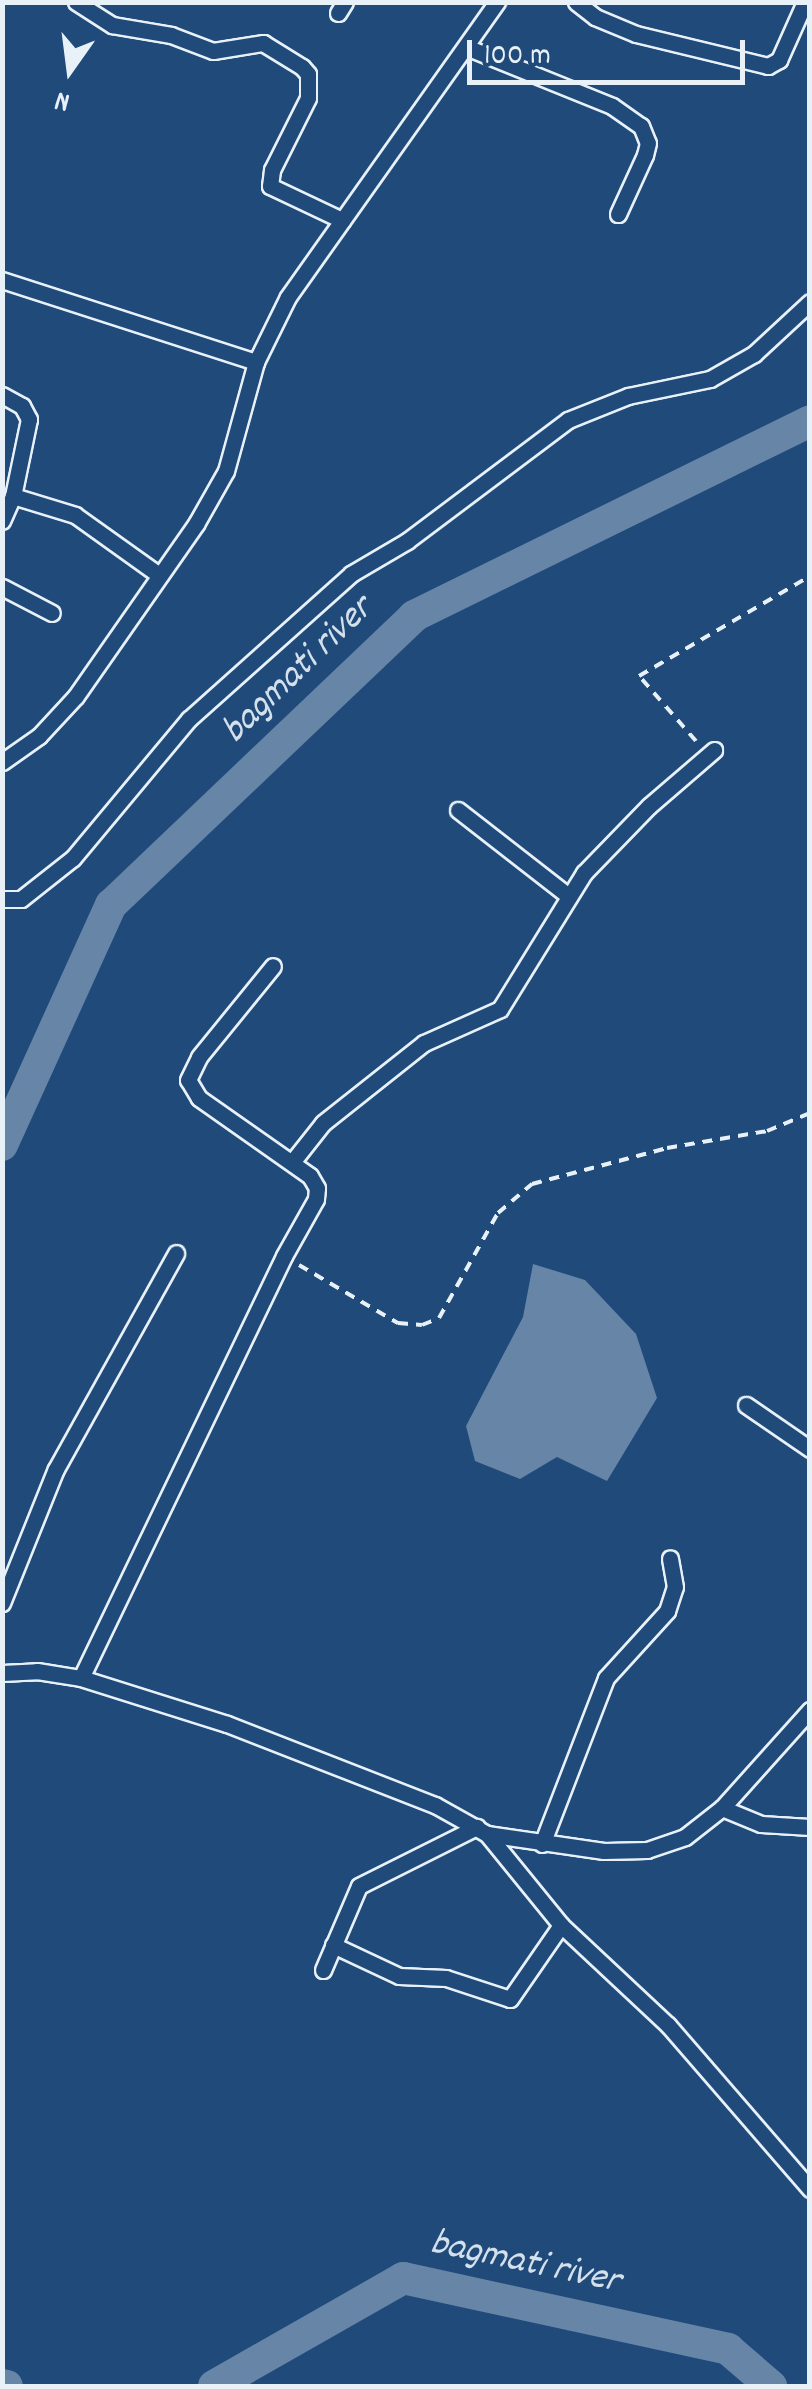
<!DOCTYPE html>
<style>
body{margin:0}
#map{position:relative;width:812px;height:2389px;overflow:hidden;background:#1f4a7a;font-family:Dekko,sans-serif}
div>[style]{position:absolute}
.water>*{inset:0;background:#6685a7}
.river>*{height:32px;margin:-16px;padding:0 16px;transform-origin:16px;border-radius:16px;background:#6685a7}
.path>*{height:4px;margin-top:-2px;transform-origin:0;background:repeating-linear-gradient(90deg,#e8f1f8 0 10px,transparent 0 18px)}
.roads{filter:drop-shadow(2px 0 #e8f1f8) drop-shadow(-2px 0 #e8f1f8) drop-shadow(0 2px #e8f1f8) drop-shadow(0 -2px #e8f1f8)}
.minor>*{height:15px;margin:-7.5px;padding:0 7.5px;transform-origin:7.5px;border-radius:7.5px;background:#1f4a7a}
span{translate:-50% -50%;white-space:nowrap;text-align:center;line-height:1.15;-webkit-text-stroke:10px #1f4a7a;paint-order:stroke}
.water-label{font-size:38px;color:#d4e1ec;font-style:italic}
.frame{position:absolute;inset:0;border:5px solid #e8f1f8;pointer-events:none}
.north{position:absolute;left:20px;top:20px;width:100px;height:100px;-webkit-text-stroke:8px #1f4a7a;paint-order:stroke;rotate:194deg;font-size:28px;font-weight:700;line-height:40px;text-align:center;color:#e8f1f8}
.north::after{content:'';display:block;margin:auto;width:35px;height:45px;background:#e8f1f8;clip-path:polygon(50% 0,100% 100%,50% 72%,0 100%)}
.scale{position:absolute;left:467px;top:40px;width:278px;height:45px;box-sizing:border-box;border:5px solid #e8f1f8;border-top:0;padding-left:12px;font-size:30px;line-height:35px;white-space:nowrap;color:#e8f1f8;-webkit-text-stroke:8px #1f4a7a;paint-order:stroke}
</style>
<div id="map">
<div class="water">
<i style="clip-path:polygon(533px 1264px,585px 1280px,636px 1334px,657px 1398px,607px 1481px,557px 1457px,520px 1479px,475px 1461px,466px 1426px,523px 1317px)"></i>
</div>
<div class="river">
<i style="left:2px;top:1145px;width:264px;rotate:-65.6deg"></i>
<i style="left:111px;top:905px;width:419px;rotate:-43.6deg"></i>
<i style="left:414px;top:616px;width:441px;rotate:-26.2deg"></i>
<i style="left:2px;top:2385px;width:5px;rotate:11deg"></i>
<i style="left:214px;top:2386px;width:218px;rotate:-29.7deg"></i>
<i style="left:403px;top:2278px;width:333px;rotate:12.3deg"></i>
<i style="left:728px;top:2349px;width:57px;rotate:40.7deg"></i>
</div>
<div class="path">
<i style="left:696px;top:741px;width:86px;rotate:-131.2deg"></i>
<i style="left:639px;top:676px;width:198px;rotate:-30.3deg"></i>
<i style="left:299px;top:1265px;width:115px;rotate:30.4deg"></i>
<i style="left:398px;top:1323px;width:24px;rotate:5deg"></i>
<i style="left:422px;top:1325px;width:18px;rotate:-22deg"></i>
<i style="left:439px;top:1318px;width:120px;rotate:-60.7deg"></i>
<i style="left:498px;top:1213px;width:45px;rotate:-40.5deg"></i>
<i style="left:532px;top:1184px;width:140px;rotate:-14.9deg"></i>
<i style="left:667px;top:1148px;width:101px;rotate:-9.6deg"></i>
<i style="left:767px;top:1131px;width:47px;rotate:-22.7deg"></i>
</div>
<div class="roads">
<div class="minor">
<i style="left:76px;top:2px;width:43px;rotate:32.6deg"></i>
<i style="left:112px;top:25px;width:60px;rotate:9.6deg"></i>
<i style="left:171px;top:35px;width:45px;rotate:20.9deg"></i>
<i style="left:213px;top:51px;width:51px;rotate:-9.1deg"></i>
<i style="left:263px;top:43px;width:46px;rotate:31.6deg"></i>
<i style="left:302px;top:67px;width:9px;rotate:49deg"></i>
<i style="left:308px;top:74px;width:24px;rotate:90deg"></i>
<i style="left:308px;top:98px;width:80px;rotate:116.6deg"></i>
<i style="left:272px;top:170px;width:16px;rotate:97deg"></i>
<i style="left:270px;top:186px;width:80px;rotate:25.3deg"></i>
<i style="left:576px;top:2px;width:24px;rotate:38deg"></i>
<i style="left:595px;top:17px;width:44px;rotate:22.5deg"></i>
<i style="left:636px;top:34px;width:136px;rotate:13.6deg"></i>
<i style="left:768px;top:66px;width:13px;rotate:-29deg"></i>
<i style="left:779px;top:60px;width:64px;rotate:-65.9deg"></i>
<i style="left:338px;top:13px;width:13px;rotate:-58deg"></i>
<i style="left:466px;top:47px;width:157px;rotate:22deg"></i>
<i style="left:612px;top:106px;width:35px;rotate:35deg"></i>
<i style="left:641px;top:126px;width:18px;rotate:68deg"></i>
<i style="left:648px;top:143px;width:12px;rotate:104deg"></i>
<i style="left:645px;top:155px;width:65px;rotate:114.6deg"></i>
<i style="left:2px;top:280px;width:267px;rotate:17.9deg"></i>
<i style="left:2px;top:395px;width:23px;rotate:29deg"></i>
<i style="left:22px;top:406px;width:15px;rotate:62deg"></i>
<i style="left:29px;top:419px;width:79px;rotate:101.7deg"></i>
<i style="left:13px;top:496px;width:27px;rotate:114deg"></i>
<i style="left:13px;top:496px;width:65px;rotate:17deg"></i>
<i style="left:75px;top:515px;width:103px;rotate:35.5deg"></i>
<i style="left:2px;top:587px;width:56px;rotate:27.5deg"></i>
<i style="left:2px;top:762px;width:45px;rotate:-35.1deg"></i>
<i style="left:39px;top:736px;width:54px;rotate:-47.2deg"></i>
<i style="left:76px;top:696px;width:210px;rotate:-55.1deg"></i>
<i style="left:196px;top:524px;width:61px;rotate:-60.5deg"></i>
<i style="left:226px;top:471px;width:113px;rotate:-74.6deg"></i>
<i style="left:256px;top:362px;width:72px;rotate:-63.8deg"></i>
<i style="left:288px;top:297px;width:362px;rotate:-54.7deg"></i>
<i style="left:458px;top:810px;width:138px;rotate:37.9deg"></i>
<i style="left:2px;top:899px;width:19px"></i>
<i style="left:21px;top:899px;width:66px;rotate:-38.3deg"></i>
<i style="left:73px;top:858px;width:181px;rotate:-50.2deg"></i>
<i style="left:189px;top:719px;width:217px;rotate:-41.8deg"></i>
<i style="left:351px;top:574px;width:65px;rotate:-30.5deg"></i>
<i style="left:407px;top:541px;width:201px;rotate:-36.9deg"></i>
<i style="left:568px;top:420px;width:65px;rotate:-21.8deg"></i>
<i style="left:628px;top:396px;width:84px;rotate:-11.7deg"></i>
<i style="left:710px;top:379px;width:51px;rotate:-29.6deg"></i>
<i style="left:754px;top:354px;width:76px;rotate:-42.9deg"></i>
<i style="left:293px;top:1161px;width:48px;rotate:-51.7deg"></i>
<i style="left:323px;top:1123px;width:129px;rotate:-38.4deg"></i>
<i style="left:424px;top:1043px;width:83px;rotate:-24.1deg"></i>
<i style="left:500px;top:1009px;width:160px;rotate:-58.3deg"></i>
<i style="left:584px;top:873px;width:93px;rotate:-45.9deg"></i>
<i style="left:649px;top:806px;width:86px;rotate:-40.7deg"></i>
<i style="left:746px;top:1405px;width:78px;rotate:34.5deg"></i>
<i style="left:2px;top:1603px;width:144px;rotate:-68.1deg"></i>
<i style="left:56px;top:1469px;width:247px;rotate:-60.9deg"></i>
<i style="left:2px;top:1673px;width:35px;rotate:-3deg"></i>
<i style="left:37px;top:1671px;width:45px;rotate:9deg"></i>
<i style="left:81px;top:1678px;width:153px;rotate:17.5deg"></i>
<i style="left:227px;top:1724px;width:223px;rotate:21.3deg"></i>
<i style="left:435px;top:1805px;width:60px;rotate:29.1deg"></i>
<i style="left:487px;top:1834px;width:117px;rotate:50.9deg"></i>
<i style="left:561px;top:1925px;width:146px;rotate:43.1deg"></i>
<i style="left:668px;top:2025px;width:217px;rotate:49.1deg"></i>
<i style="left:81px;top:1678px;width:468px;rotate:-64.3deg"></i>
<i style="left:284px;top:1256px;width:65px;rotate:-60.7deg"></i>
<i style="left:316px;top:1199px;width:11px;rotate:-85deg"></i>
<i style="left:317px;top:1188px;width:14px;rotate:-120deg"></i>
<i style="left:310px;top:1176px;width:136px;rotate:-144.9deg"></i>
<i style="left:199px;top:1098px;width:21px;rotate:-121deg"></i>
<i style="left:188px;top:1080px;width:25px;rotate:-64deg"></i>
<i style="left:199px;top:1057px;width:117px;rotate:-50.9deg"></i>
<i style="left:722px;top:1808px;width:42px;rotate:22.3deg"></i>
<i style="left:761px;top:1824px;width:49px;rotate:3.5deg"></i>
<i style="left:487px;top:1834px;width:118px;rotate:8.3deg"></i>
<i style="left:604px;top:1851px;width:43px;rotate:-1.3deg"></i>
<i style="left:647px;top:1850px;width:40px;rotate:-18.9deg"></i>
<i style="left:685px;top:1837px;width:47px;rotate:-38.1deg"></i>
<i style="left:722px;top:1808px;width:132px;rotate:-48.1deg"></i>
<i style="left:542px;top:1844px;width:178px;rotate:-68.9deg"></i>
<i style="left:606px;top:1678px;width:91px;rotate:-47.7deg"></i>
<i style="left:667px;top:1611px;width:25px;rotate:-72deg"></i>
<i style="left:675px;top:1587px;width:29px;rotate:-100deg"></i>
<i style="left:333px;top:1945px;width:73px;rotate:25.2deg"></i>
<i style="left:399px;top:1976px;width:47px;rotate:2.4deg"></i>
<i style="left:446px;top:1978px;width:67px;rotate:18.2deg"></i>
<i style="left:510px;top:1999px;width:90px;rotate:-55.4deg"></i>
<i style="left:323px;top:1970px;width:91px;rotate:-66.8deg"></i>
<i style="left:359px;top:1886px;width:132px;rotate:-26.6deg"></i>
</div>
</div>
<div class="water-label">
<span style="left:299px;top:671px;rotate:-44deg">bagmati river</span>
<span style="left:525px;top:2264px;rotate:12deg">bagmati river</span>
</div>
<div class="frame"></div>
<div class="north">N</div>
<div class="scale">100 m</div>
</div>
